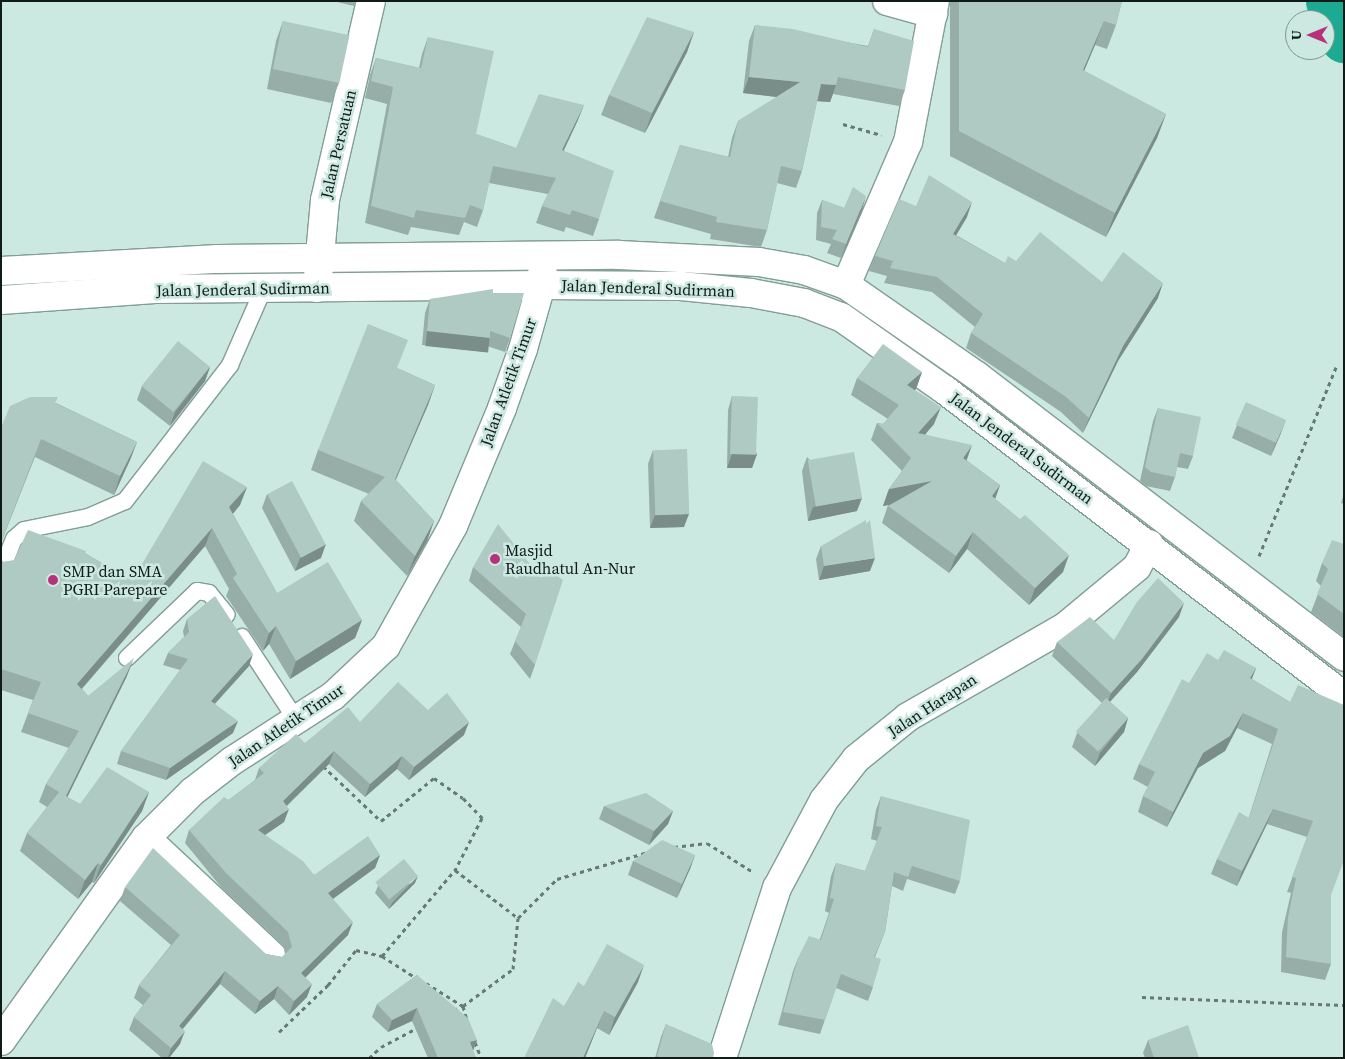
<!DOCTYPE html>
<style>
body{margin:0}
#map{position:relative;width:1345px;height:1059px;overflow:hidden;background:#cce9e1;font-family:"Source Serif 4",serif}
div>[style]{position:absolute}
.river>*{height:49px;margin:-24.5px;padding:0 24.5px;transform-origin:24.5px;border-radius:24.5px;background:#1daa92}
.path>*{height:3px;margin-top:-1.5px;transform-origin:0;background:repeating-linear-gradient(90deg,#677974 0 4px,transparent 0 8px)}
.roads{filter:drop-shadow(1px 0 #829d96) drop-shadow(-1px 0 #829d96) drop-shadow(0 1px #829d96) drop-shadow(0 -1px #829d96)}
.service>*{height:16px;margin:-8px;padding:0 8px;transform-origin:8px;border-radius:8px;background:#fff}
.minor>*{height:28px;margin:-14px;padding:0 14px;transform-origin:14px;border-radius:14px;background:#fff}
.secondary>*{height:28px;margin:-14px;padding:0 14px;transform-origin:14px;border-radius:14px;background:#fff}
.wall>*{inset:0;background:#96aea7}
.shaded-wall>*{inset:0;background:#7a8d88;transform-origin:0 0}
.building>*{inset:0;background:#aecac2;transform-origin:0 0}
.dots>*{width:14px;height:14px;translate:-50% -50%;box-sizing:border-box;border:2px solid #cce9e1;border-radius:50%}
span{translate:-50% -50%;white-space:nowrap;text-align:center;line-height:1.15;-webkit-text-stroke:5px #cce9e1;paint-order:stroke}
.street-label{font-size:16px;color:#101a17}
.poi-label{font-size:16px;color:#101a17}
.left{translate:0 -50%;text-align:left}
.frame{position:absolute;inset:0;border:2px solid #101a17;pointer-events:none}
.north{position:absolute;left:1285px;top:10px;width:50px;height:50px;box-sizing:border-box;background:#cce9e1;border:1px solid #819690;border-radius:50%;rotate:270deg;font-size:14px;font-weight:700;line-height:20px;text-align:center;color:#101a17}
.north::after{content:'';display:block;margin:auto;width:18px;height:22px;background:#b6337b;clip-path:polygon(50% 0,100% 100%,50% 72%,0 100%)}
</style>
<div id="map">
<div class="river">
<i style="left:1330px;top:1px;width:40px;rotate:69deg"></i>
</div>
<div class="path">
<i style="left:843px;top:124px;width:40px;rotate:16deg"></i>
<i style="left:1259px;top:556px;width:204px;rotate:-67.8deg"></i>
<i style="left:323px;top:766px;width:80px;rotate:43.5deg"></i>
<i style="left:381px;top:821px;width:68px;rotate:-39.1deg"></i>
<i style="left:434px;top:778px;width:35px;rotate:35deg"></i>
<i style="left:463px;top:798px;width:28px;rotate:46deg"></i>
<i style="left:482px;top:818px;width:59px;rotate:117.4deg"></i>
<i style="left:455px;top:870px;width:79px;rotate:37.3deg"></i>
<i style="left:518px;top:918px;width:55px;rotate:-45deg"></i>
<i style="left:557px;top:879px;width:95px;rotate:-16.5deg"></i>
<i style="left:674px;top:847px;width:33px;rotate:-7deg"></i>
<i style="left:707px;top:843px;width:54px;rotate:32.2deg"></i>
<i style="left:382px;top:956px;width:113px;rotate:-49.7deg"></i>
<i style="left:426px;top:983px;width:44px;rotate:31.9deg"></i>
<i style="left:463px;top:1006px;width:62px;rotate:-36.5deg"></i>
<i style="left:513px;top:969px;width:51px;rotate:-84.4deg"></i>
<i style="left:1142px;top:997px;width:202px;rotate:2.3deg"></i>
<i style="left:454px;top:1010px;width:10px;rotate:-24deg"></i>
<i style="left:463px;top:1006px;width:15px;rotate:74deg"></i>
<i style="left:279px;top:1032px;width:68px;rotate:-43.8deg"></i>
<i style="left:328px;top:985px;width:45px;rotate:-51.3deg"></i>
<i style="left:356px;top:950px;width:27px;rotate:13deg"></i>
<i style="left:382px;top:956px;width:43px;rotate:32.6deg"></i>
<i style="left:475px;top:1042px;width:17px;rotate:69deg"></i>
<i style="left:369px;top:1058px;width:16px;rotate:-43deg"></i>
<i style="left:381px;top:1047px;width:43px;rotate:-27.8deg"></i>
</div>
<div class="roads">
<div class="service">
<i style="left:1px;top:571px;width:35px;rotate:-68deg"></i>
<i style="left:14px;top:539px;width:13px;rotate:-42deg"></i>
<i style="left:24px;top:530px;width:65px;rotate:-11.5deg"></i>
<i style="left:88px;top:517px;width:40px;rotate:-23.4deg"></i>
<i style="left:125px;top:501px;width:172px;rotate:-52.3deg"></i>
<i style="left:230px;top:365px;width:82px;rotate:-66.3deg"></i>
<i style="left:242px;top:637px;width:100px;rotate:56.8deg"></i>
<i style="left:127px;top:658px;width:97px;rotate:-43.7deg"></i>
<i style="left:197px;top:591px;width:12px;rotate:9deg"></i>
<i style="left:209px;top:593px;width:28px;rotate:51deg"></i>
</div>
<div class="minor">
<i style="left:887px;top:1px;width:48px;rotate:15.8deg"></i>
<i style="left:846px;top:285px;width:156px;rotate:-66.6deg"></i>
<i style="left:908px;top:142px;width:144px;rotate:-79.2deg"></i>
<i style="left:317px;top:288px;width:88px;rotate:-84.8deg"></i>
<i style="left:325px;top:200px;width:204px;rotate:-77deg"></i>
<i style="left:146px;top:838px;width:173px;rotate:43.1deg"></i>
<i style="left:1px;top:1041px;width:249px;rotate:-54.5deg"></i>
<i style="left:146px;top:838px;width:65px;rotate:-45deg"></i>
<i style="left:192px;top:792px;width:51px;rotate:-37.8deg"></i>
<i style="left:232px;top:761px;width:120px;rotate:-32.8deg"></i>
<i style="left:333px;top:696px;width:73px;rotate:-43.3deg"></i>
<i style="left:386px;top:646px;width:137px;rotate:-60.8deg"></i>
<i style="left:453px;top:526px;width:128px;rotate:-67.4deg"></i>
<i style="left:502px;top:408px;width:63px;rotate:-70.4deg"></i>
<i style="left:523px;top:349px;width:66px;rotate:-74.3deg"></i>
<i style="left:541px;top:285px;width:28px;rotate:-84deg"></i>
<i style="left:722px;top:1058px;width:179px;rotate:-72.1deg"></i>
<i style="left:777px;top:888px;width:100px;rotate:-61.9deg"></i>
<i style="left:824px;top:800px;width:52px;rotate:-52deg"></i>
<i style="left:856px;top:759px;width:67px;rotate:-38.9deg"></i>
<i style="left:908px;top:717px;width:182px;rotate:-29.9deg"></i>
<i style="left:1066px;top:626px;width:92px;rotate:-39.7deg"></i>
<i style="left:1137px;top:567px;width:26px;rotate:-62deg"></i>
</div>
<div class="secondary">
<i style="left:1px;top:271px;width:217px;rotate:-3.2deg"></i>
<i style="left:218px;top:259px;width:401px;rotate:-0.6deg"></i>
<i style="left:619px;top:255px;width:140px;rotate:2.9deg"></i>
<i style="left:759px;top:262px;width:46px;rotate:10.1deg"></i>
<i style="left:804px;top:270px;width:45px;rotate:19.7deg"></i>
<i style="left:846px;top:285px;width:160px;rotate:34.8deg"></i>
<i style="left:977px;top:376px;width:462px;rotate:37.4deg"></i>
<i style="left:1px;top:300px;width:154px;rotate:-4.1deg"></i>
<i style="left:155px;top:289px;width:386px;rotate:-0.6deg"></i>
<i style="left:541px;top:285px;width:140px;rotate:0.4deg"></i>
<i style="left:681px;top:286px;width:70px;rotate:5.7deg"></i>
<i style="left:751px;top:293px;width:54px;rotate:10.7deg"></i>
<i style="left:804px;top:303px;width:40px;rotate:21deg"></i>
<i style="left:841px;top:317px;width:127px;rotate:35.1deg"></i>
<i style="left:945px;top:390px;width:503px;rotate:37.49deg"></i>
</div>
</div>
<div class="wall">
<i style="clip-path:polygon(333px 1px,356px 1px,354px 6px)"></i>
<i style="clip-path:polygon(950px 1px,1122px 1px,1116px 25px,1107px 49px,1095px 45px,1084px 71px,1166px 114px,1157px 138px,1106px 237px,950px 156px)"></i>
<i style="clip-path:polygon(283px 21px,339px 83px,331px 103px,267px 89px,276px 41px)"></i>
<i style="clip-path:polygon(755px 25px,868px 46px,874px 29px,905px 90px,899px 106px,833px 94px,830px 102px,817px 101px,802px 171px,796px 188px,777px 183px,767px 230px,761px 247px,710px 239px,711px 234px,654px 218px,680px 145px,728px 157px,732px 138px,738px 121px,777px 97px,743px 93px,749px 41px)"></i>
<i style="clip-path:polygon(694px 32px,687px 52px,645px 133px,601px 115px,609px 95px)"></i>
<i style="clip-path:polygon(428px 37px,476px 134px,516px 148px,584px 105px,577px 122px,564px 150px,599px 219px,593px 236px,566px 227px,564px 232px,536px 223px,542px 206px,548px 194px,489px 183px,483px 210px,477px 227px,464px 222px,459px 235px,411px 227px,408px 235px,365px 223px,387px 104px,365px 98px,370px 75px,376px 58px,419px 68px,422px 54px)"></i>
<i style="clip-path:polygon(822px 200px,844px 208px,862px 210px,841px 258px,827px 253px,831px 244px,816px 240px,817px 213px)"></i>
<i style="clip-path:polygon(916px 206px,967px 217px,956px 235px,1005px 263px,1016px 261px,1102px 282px,1158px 298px,1118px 361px,1083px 433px,1061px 412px,966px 348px,971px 333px,975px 327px,932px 292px,884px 283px,887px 276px,869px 271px,875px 256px)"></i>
<i style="clip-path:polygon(493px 293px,510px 338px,505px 352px,487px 346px,485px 352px,422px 345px,425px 313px,430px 299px)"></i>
<i style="clip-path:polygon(210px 367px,205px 381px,170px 426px,137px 400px,142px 386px)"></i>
<i style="clip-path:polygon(397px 368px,435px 385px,428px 405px,396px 480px,434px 521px,427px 541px,407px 576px,354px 521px,361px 501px,369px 494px,311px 470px,318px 450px)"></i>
<i style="clip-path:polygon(922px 372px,916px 389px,915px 390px,934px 424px,925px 434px,966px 460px,1000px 485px,995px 499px,1063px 572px,1029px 605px,967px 549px,949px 573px,882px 523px,888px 505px,883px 506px,889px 489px,902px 471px,871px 440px,877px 423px,883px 424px,888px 419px,851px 395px,857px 378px)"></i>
<i style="clip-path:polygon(732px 396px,757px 454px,752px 468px,727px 468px,728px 410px)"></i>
<i style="clip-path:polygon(56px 403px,137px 442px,130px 460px,114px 495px,35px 457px,1px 543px,1px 428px)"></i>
<i style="clip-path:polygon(1158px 408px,1193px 456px,1188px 469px,1177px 467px,1175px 477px,1170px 491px,1146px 486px,1140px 481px,1153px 421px)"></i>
<i style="clip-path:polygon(1237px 425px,1281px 433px,1271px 456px,1232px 438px)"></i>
<i style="clip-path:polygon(653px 450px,684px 527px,650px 528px,648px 464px)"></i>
<i style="clip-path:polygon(807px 457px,857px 511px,808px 521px,802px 471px)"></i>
<i style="clip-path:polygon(247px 487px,240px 505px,233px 514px,277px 593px,362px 620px,355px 638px,290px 679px,269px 644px,263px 651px,226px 596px,229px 589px,205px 546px,82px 689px,88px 696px,127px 676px,67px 797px,80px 804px,149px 792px,142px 811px,94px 883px,92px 882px,78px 899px,20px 851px,27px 833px,47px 807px,39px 802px,46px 784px,69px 748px,21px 732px,33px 700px,1px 690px,1px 559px,3px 562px,85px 553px,132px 581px)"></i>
<i style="clip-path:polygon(267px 494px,321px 558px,295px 571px,262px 508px)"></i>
<i style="clip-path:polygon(1344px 494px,1344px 504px,1341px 503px)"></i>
<i style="clip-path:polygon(1344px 544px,1344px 637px,1311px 612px,1321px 586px,1316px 581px,1322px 563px)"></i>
<i style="clip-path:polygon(821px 546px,870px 571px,819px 580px,816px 559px)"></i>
<i style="clip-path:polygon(473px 567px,541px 578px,535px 665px,530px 679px,510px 654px,521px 627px,469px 581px)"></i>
<i style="clip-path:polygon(1179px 617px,1137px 672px,1110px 702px,1128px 718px,1124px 732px,1095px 766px,1072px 747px,1077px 733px,1102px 703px,1052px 656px,1057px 642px,1114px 640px)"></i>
<i style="clip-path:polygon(187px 619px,249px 666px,215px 704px,233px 733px,166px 780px,117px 764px,121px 751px,180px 670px,163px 665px,168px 653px,184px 637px,183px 631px)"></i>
<i style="clip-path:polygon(1218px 660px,1256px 668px,1252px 679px,1290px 702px,1331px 895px,1331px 964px,1325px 980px,1281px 972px,1282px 932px,1291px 893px,1287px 892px,1307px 837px,1267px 824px,1237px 886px,1211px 874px,1217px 859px,1249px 817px,1272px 744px,1237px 728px,1225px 751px,1198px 768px,1167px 827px,1138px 812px,1143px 796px,1148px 787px,1133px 779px,1139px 764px,1189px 683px)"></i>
<i style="clip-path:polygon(428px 710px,464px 735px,409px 780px,397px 769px,365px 797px,329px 764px,287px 806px,284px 822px,265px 835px,314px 875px,380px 855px,375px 868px,333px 899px,348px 935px,305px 977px,307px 997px,289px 1015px,274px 999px,255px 1014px,220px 984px,183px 1029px,180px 1044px,169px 1058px,162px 1058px,129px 1030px,134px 1017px,143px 1005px,134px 998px,139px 985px,171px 945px,120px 901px,125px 887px,266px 954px,282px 957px,285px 954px,283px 945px,221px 887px,185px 843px,189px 830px,255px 780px,259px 768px,305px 743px,360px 722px)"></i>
<i style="clip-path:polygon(881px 796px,960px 881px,955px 894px,907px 879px,903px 891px,892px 886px,885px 932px,875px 957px,873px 987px,868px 1001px,836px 988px,820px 1034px,778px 1025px,793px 971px,798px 958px,820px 939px,829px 913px,825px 911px,831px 876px,836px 863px,865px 871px,877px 841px,871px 839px,876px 810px)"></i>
<i style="clip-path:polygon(604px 806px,673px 811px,668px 824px,649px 845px,599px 819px)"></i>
<i style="clip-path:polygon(695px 855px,690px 869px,677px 898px,628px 875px,633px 861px)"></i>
<i style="clip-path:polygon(415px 883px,389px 909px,375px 893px,378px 886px)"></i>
<i style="clip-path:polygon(417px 975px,477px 1040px,473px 1051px,476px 1058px,428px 1058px,412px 1021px,388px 1032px,372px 1017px,377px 1004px)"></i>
<i style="clip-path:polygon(638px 982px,609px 1035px,597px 1028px,585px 1058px,524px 1058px,564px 1006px,584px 986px)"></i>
<i style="clip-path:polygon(666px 1024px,713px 1058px,655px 1058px,661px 1037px)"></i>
<i style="clip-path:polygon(1148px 1040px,1199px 1058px,1145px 1058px,1143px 1053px)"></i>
</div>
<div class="shaded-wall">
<i style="clip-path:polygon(1104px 21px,1095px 45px,1074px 95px,1083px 70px)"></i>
<i style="clip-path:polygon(694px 32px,687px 52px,645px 133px,652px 113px)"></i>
<i style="clip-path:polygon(749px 77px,800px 82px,794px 99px,743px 93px)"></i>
<i style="clip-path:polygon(821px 84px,836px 85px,830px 102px,815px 101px)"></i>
<i style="clip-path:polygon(584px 105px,577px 122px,556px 167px,562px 150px)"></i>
<i style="clip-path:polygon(1166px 114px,1157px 138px,1106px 237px,1115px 213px)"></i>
<i style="clip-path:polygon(866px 196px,862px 210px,841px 258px,846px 244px)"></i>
<i style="clip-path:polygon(972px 202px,967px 217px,948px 249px,953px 234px)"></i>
<i style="clip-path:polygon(1163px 283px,1158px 298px,1118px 361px,1083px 433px,1089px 418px,1123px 346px)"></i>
<i style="left:427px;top:331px;width:63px;height:15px;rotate:6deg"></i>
<i style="clip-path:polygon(210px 367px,205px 381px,170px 426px,175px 412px)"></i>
<i style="clip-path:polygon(922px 372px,916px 389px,901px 402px,907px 385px)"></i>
<i style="clip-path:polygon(435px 385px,428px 405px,387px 499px,395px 479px)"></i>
<i style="clip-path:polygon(941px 407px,934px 424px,912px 450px,918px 433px)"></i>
<i style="clip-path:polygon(1286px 420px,1281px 433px,1271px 456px,1276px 442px)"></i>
<i style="clip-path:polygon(137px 442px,130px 460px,114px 495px,120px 476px)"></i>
<i style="clip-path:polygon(972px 445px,966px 462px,963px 458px)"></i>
<i style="clip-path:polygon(732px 454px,757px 454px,752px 468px,727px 468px)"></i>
<i style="clip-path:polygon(932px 481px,926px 498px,883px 506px,889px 489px)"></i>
<i style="clip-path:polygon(1000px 485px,994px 502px,992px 496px)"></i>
<i style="clip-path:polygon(247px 487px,240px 505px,223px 525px,229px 507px)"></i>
<i style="clip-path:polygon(862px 498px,857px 511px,808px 521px,813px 507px)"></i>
<i style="clip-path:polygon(689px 514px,684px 527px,650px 528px,655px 515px)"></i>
<i style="clip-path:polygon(434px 521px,427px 541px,407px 576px,415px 556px)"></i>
<i style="clip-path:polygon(212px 528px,205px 546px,70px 702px,77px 684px)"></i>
<i style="clip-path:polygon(973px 532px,967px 549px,949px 573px,956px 556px)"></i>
<i style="clip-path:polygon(326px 544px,321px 558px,295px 571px,300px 558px)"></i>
<i style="clip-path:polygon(1069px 555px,1063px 572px,1029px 605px,1035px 588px)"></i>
<i style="clip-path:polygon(875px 558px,870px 571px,819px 580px,824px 566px)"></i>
<i style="clip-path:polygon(1184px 603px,1179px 617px,1137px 672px,1106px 706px,1111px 693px)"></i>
<i style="clip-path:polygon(362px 620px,355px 638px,290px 679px,296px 661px)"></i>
<i style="clip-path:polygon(276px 626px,269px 644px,263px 651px,269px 633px)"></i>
<i style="clip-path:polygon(253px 654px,249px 666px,206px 713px,211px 701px)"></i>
<i style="clip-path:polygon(134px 658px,127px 676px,59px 814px,66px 796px)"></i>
<i style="clip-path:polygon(1256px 668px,1250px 683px,1250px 678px)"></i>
<i style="clip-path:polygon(1243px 713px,1237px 728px,1225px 751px,1198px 768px,1167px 827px,1173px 812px,1203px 753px)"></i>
<i style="clip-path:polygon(1128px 718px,1124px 732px,1095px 766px,1100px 753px)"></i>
<i style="clip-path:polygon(238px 721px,233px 733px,166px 780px,170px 768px)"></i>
<i style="clip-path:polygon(469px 722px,464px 735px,409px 780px,414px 767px)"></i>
<i style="clip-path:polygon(334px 751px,329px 764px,278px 814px,283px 801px)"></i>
<i style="clip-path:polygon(402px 756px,397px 769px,365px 797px,370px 784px)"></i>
<i style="clip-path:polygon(149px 792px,142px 811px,94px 883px,101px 865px)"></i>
<i style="clip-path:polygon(289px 809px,284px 822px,253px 843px,258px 830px)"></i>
<i style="clip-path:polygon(1273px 809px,1267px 824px,1237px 886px,1242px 871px)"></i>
<i style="clip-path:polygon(673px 811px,668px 824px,649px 845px,654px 831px)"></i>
<i style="clip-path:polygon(380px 855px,375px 868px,323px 906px,328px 893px)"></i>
<i style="clip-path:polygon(695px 855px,690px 869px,677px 898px,682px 884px)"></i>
<i style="clip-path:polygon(98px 863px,92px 882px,78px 899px,85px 880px)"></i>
<i style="clip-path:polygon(418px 876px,415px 883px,389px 909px,392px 903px)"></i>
<i style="clip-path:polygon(353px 922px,348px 935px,296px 987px,301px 973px)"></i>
<i style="clip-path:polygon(644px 965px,638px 982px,609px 1035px,615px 1017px)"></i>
<i style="clip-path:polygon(225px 971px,220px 984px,174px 1039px,179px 1026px)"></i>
<i style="clip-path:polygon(312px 984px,307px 997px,289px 1015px,294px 1001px)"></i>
<i style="clip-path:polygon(278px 986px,274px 999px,255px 1014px,260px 1001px)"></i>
<i style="clip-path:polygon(417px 1008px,412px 1021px,388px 1032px,392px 1020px)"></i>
<i style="clip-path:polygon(604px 1011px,597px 1028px,585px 1058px,583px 1058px)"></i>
<i style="clip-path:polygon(185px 1031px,180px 1044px,169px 1058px,168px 1058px,171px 1048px)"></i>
<i style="clip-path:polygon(477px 1040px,472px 1053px,470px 1042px)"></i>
</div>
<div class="building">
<i style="clip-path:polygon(959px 1px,1122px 1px,1116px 25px,1104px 21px,1083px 70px,1166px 114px,1115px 213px,959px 131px)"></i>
<i style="clip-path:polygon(647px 17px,694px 32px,652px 113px,609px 95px)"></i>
<i style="left:283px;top:21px;width:68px;height:49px;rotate:12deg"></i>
<i style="clip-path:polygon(755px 25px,793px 29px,868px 47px,874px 29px,914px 41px,905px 90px,838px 77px,836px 85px,821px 84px,802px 171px,781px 166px,767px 230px,716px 222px,717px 217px,660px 201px,680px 145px,730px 157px,738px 121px,800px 82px,749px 77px)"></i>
<i style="clip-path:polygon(428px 37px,494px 51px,476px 134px,516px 148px,539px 94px,584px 105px,562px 150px,614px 171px,599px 219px,572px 210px,570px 215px,542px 206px,556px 178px,493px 166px,483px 210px,470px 205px,465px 218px,416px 210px,414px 218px,371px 206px,393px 87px,371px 81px,376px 58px,421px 68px)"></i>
<i style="clip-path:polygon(929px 175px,972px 202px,953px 234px,1005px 263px,1008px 256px,1016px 261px,1040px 232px,1102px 282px,1123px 252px,1163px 283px,1123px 346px,1089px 418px,1066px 397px,971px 333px,983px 314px,937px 277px,890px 268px,893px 261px,875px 256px,899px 199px,916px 206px)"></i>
<i style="clip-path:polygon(853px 187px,866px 196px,846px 244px,832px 239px,837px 230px,821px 227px,822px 200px,844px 208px)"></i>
<i style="clip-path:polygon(493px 289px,493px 293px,524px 293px,510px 338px,490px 331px,490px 338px,427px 331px,430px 299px)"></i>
<i style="clip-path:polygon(368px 324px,408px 340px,397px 368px,435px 385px,395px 479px,434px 521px,415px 556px,361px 501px,385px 477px,318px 450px)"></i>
<i style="left:178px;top:341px;width:41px;height:58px;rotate:39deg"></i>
<i style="clip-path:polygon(883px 344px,922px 372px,907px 385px,941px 407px,918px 433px,972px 445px,963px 458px,1000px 485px,992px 496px,1020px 519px,1025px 515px,1069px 555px,1035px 588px,973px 532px,956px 556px,888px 506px,932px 481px,889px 489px,911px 458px,877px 423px,883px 424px,899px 405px,857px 378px)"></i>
<i style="left:732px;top:396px;width:26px;height:58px;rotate:2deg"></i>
<i style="clip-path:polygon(30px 397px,58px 397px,55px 403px,137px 442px,120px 476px,41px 439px,1px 542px,1px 428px,10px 406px)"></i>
<i style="left:1246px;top:402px;width:44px;height:25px;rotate:24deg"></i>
<i style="clip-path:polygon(1158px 408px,1201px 417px,1193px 456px,1180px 453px,1175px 477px,1151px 472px,1145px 467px)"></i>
<i style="left:687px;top:449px;width:65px;height:34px;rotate:88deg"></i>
<i style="left:854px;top:452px;width:47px;height:47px;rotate:80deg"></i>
<i style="clip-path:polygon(203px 461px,247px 487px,229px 507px,277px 593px,328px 562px,362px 620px,296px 661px,276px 626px,269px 633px,233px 578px,237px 574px,212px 528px,77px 684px,88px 696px,134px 658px,66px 796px,80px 804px,107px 767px,149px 792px,101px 865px,98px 863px,85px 880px,27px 833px,59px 792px,46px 784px,79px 731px,28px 713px,41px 682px,1px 669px,1px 559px,3px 562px,14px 560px,28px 530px,86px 551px,85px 553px,132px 581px)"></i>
<i style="left:292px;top:481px;width:72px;height:28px;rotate:62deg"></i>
<i style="clip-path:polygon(866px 520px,866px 524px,870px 520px,875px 558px,824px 566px,821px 546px)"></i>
<i style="clip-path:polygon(498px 524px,541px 578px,545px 567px,563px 580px,535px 665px,515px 641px,526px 614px,473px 567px)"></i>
<i style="clip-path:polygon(1332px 540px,1344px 544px,1344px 614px,1317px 594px,1328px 569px,1322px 563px)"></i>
<i style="clip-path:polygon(1158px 578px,1184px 603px,1142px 659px,1111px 693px,1057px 642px,1090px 617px,1114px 640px,1137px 602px)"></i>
<i style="clip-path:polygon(215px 596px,253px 654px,211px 701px,238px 721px,170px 768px,121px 751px,188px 659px,168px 653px,189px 632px,187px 619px)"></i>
<i style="clip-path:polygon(1224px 650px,1256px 668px,1250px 678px,1290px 702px,1298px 685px,1344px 705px,1344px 860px,1331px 895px,1331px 964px,1286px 957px,1288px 917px,1296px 878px,1292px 877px,1313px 821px,1273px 809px,1242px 871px,1217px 859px,1239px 812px,1249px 818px,1278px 729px,1243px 713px,1230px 736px,1203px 753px,1173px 812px,1143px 796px,1155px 772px,1139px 764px,1182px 679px,1189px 683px,1207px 653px,1218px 660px)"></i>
<i style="clip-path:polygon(398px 682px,428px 710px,447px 693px,469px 722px,414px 767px,402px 756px,370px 784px,334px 751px,283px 801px,289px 809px,258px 830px,303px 861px,314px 875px,368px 836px,380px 855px,328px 893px,353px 922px,301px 973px,312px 984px,294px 1001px,278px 986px,260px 1001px,225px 971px,179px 1026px,185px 1031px,171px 1048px,134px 1017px,151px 995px,139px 985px,180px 935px,125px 887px,153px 848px,266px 954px,282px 957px,292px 947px,288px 932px,226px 873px,189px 830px,224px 797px,229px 800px,264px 773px,259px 768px,296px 734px,305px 743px,348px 707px,360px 722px)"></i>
<i style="left:1106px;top:698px;width:30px;height:45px;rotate:42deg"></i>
<i style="clip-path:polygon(646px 793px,673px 811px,654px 831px,604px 806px)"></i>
<i style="clip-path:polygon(881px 796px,970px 820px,960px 881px,912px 866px,908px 877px,894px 872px,885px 932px,874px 957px,881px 959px,873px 987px,841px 974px,825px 1020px,783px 1012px,798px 958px,809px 936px,821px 940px,834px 899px,830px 898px,836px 863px,865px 871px,882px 827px,876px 826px)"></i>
<i style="clip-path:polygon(662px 840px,695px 855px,682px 884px,633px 861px)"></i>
<i style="left:404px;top:859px;width:22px;height:37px;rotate:51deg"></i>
<i style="clip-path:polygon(607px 944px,644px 965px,615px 1017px,604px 1011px,583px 1058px,524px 1058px,553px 998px,564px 1006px,578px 982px,584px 986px)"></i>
<i style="clip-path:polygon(417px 975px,468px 1018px,477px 1040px,470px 1042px,476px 1058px,438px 1058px,417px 1008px,392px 1020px,377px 1004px)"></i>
<i style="clip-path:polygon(666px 1024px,712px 1044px,714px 1053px,713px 1058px,661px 1058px,657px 1056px)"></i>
<i style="clip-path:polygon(1188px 1025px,1199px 1058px,1154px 1058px,1148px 1040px)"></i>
</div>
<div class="dots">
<i style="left:495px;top:559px;background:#b6337b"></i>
<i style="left:53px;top:580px;background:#b6337b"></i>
</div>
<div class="street-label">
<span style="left:338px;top:144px;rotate:-77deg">Jalan Persatuan</span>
<span style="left:648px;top:288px;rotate:2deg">Jalan Jenderal Sudirman</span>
<span style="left:243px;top:289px;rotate:-1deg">Jalan Jenderal Sudirman</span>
<span style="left:508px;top:382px;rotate:-70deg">Jalan Atletik Timur</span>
<span style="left:1022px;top:448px;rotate:37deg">Jalan Jenderal Sudirman</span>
<span style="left:932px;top:705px;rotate:-33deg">Jalan Harapan</span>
<span style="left:286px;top:725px;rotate:-34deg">Jalan Atletik Timur</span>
</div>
<div class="poi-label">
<span class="left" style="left:505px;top:559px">Masjid<br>Raudhatul An-Nur</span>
<span class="left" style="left:63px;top:580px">SMP dan SMA<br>PGRI Parepare</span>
</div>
<div class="frame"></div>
<div class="north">U</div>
</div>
